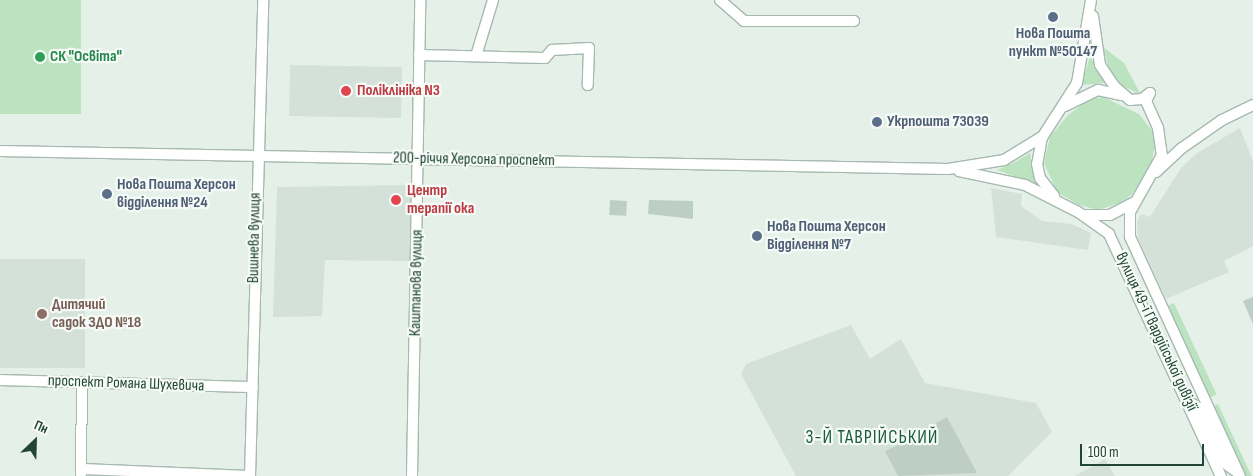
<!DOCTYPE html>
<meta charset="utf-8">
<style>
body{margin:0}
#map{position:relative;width:1253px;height:476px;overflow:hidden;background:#e5f0e9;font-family:"Sofia Sans Condensed",sans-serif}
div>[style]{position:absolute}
.built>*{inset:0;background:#d3e1d8;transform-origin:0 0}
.green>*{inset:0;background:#bce3c0;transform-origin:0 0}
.building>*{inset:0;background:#bdcec5;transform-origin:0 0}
.roads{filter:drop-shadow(1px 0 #a6b9b0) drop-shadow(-1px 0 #a6b9b0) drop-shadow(0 1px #a6b9b0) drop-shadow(0 -1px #a6b9b0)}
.minor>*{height:10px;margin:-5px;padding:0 5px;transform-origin:5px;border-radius:5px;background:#fff}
.dots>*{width:14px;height:14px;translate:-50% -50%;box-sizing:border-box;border:2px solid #f6fbf8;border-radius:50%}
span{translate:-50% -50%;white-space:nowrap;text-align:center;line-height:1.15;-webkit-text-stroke:4.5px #f6fbf8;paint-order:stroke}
.service-label{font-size:16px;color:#4e5e75;font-weight:700}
.left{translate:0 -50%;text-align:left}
.leisure-label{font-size:16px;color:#27864d;font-weight:700}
.health-label{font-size:16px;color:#be3a42;font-weight:700}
.street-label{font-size:16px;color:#214536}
.education-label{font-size:16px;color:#785e54;font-weight:700}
.quarter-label{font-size:19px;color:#1a5a40;letter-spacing:1px}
.north{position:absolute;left:10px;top:416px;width:50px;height:50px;-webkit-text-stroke:4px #f6fbf8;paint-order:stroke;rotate:24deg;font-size:14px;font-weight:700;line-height:20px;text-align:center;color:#214536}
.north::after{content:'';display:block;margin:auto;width:18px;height:22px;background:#214536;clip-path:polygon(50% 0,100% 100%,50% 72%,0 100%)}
.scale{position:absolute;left:1080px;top:444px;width:124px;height:22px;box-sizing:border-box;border:2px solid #214536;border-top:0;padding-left:6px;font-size:15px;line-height:18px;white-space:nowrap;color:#214536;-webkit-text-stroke:4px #f6fbf8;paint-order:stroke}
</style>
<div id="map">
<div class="built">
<i style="left:290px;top:65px;width:112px;height:51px;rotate:1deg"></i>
<i style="clip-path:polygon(1240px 128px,1253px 161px,1253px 246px,1224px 261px,1229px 272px,1166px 299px,1138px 238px,1137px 222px,1141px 214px,1150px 217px,1181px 168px,1197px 153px)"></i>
<i style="clip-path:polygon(412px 185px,411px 261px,325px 260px,322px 316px,273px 317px,277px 187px)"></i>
<i style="clip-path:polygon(991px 188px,1022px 194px,1021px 206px,1042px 221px,1071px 224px,1091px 233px,1088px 250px,996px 237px)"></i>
<i style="left:0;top:259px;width:85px;height:109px"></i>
<i style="clip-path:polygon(851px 325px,870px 359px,901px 339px,925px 383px,1036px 403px,1052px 432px,1008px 476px,796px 476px,741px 374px,746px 364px)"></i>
<i style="clip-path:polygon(1105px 459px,1115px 476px,1075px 476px)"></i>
</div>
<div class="green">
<i style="left:0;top:0;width:81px;height:114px"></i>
<i style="clip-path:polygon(1103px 47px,1124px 63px,1141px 95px,1121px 85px,1109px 69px)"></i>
<i style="clip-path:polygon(1090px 55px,1097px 71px,1105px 83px,1082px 85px)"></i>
<i style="clip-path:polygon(1103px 97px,1139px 114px,1152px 131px,1155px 146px,1151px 165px,1132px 194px,1123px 202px,1098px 210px,1079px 205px,1057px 192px,1044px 163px,1050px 137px,1068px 115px,1089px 99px)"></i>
<i style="clip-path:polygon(1030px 153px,1035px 184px,997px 170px,1015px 162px)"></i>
<i style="left:1174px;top:303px;width:101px;height:7px;rotate:65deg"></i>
<i style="left:1218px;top:404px;width:80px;height:6px;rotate:65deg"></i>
</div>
<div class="building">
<i style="left:610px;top:200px;width:17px;height:15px;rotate:3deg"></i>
<i style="clip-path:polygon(649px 200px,693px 201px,693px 219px,648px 214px)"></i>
<i style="clip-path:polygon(1253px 297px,1253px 324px,1243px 301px)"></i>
<i style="clip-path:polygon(947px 417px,977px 473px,898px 476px,885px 451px,929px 432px,927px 428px)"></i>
</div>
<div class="roads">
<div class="minor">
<i style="left:720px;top:0;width:32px;rotate:41deg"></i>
<i style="left:744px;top:21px;width:110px"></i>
<i style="left:1093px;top:16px;width:49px;rotate:81.9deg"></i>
<i style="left:1100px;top:65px;width:25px;rotate:56deg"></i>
<i style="left:1114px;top:86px;width:21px;rotate:41deg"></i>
<i style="left:1130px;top:100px;width:12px;rotate:-5deg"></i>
<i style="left:1142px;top:99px;width:10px;rotate:-37deg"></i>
<i style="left:419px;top:55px;width:126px;rotate:1.4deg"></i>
<i style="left:545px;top:58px;width:11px;rotate:-49deg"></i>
<i style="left:552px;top:50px;width:37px;rotate:-3deg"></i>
<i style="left:589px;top:48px;width:37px;rotate:92deg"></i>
<i style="left:476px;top:56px;width:59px;rotate:-73.1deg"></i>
<i style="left:1150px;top:93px;width:9px;rotate:117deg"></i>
<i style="left:1146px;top:101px;width:30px;rotate:66deg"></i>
<i style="left:1158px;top:128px;width:27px;rotate:82deg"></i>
<i style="left:1162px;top:155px;width:65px;rotate:119.3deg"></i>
<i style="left:1130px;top:212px;width:25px;rotate:90deg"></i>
<i style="left:1130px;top:237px;width:263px;rotate:65.3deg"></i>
<i style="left:1065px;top:106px;width:37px;rotate:-26deg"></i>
<i style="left:1098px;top:90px;width:24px;rotate:12deg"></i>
<i style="left:1042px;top:137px;width:27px;rotate:100deg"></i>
<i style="left:1037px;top:164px;width:14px;rotate:78deg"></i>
<i style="left:1040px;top:178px;width:23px;rotate:52deg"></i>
<i style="left:0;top:151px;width:948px;rotate:1.09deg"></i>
<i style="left:948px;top:169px;width:57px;rotate:-9.1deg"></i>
<i style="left:1004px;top:160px;width:46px;rotate:-31.6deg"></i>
<i style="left:1043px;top:136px;width:63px;rotate:-57.3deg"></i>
<i style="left:1077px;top:83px;width:84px;rotate:-80.4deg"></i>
<i style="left:959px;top:171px;width:67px;rotate:12deg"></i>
<i style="left:1025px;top:185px;width:59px;rotate:27deg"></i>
<i style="left:1078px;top:212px;width:38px;rotate:35deg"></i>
<i style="left:1109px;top:234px;width:267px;rotate:65.2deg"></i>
<i style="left:1156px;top:172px;width:35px;rotate:-43deg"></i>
<i style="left:1182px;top:148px;width:49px;rotate:-35deg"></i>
<i style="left:1222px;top:120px;width:34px;rotate:-26deg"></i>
<i style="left:1086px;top:215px;width:24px"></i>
<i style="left:1110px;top:215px;width:26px;rotate:-28deg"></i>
<i style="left:0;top:380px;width:253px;rotate:1.6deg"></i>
<i style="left:1189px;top:402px;width:12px;rotate:31deg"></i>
<i style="left:1199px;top:408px;width:59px;rotate:66deg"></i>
<i style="left:1223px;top:462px;width:17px;rotate:36deg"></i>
<i style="left:82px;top:469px;width:168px;rotate:2.4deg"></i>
<i style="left:81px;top:474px;width:92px;rotate:-89.4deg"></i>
<i style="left:250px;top:476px;width:476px;rotate:-88.4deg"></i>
<i style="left:412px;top:476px;width:476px;rotate:-89deg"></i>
</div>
</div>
<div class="dots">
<i style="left:1053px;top:17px;background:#5c6f8a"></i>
<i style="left:40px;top:57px;background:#2e9e5b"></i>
<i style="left:346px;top:91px;background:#e0444e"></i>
<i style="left:877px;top:122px;background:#5c6f8a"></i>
<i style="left:107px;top:194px;background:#5c6f8a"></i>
<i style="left:396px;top:200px;background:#e0444e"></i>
<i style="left:757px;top:236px;background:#5c6f8a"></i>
<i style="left:42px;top:314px;background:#8d6e63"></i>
</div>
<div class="service-label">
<span style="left:1053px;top:43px">Нова Пошта<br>пункт №50147</span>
<span class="left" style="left:887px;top:122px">Укрпошта 73039</span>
<span class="left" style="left:117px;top:194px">Нова Пошта Херсон<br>відділення №24</span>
<span class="left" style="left:767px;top:236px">Нова Пошта Херсон<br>Відділення №7</span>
</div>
<div class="leisure-label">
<span class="left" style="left:50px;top:57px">СК "Освіта"</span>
</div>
<div class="health-label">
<span class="left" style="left:357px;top:91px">Поліклініка N3</span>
<span class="left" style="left:407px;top:200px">Центр<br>терапії ока</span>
</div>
<div class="street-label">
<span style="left:474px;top:160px;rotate:1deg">200-річчя Херсона проспект</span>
<span style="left:255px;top:238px;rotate:-89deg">Вишнева вулиця</span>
<span style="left:417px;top:283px;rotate:-89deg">Каштанова вулиця</span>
<span style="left:1156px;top:332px;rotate:65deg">вулиця 49-ї Гвардійської дивізії</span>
<span style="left:126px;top:384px;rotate:2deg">проспект Романа Шухевича</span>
</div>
<div class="education-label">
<span class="left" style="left:52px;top:314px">Дитячий<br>садок ЗДО №18</span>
</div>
<div class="quarter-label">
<span style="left:872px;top:438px">3-Й ТАВРІЙСЬКИЙ</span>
</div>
<div class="north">Пн</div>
<div class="scale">100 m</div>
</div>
